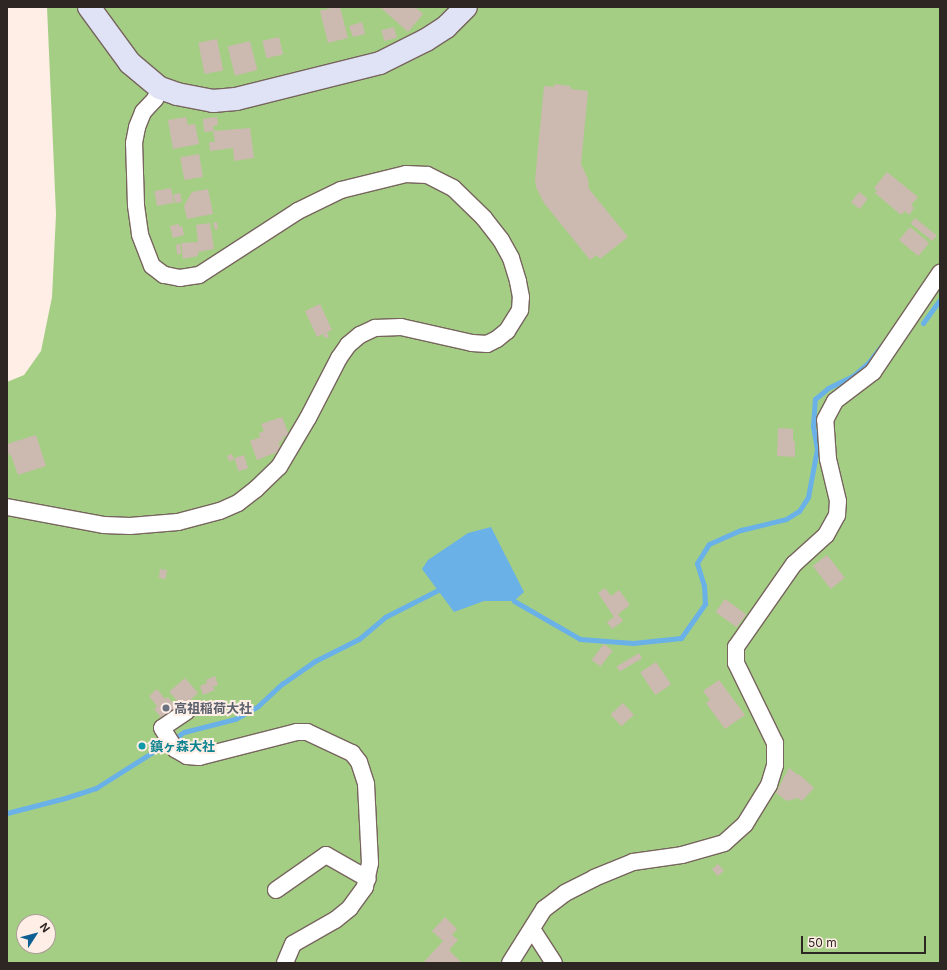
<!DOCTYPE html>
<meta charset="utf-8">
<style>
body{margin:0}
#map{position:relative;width:947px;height:970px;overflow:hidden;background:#feeee6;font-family:Inter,"Noto Sans JP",sans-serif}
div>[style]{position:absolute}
.forest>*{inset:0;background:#a5ce85}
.water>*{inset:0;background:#6ab1e8}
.stream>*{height:5px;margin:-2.5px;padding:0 2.5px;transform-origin:2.5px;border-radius:2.5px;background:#6ab1e8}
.building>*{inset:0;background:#ccb9b0;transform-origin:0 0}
.roads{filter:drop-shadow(1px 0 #76655d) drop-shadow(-1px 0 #76655d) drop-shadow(0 1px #76655d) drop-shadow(0 -1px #76655d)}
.street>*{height:16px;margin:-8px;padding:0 8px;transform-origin:8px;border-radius:8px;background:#fff}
.secondary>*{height:22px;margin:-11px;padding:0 11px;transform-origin:11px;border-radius:11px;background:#e0e2f5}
.dots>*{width:11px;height:11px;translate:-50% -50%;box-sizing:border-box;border:2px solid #feeee6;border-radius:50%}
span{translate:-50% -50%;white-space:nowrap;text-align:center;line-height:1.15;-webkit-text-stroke:4px #feeee6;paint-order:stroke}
.worship-label{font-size:13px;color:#5b616d;font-weight:700}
.left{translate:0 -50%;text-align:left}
.culture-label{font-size:13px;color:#0d838f;font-weight:700}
.frame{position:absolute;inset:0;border:8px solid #2e2623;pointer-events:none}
.north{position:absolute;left:16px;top:914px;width:40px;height:40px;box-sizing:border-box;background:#feeee6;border:1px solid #ab9e98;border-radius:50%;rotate:54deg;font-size:11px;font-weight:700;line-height:16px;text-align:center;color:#2e2623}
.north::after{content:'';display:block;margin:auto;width:14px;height:18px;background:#0f6092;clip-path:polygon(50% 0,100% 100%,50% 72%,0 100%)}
.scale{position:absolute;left:801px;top:936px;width:125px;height:18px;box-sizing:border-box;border:2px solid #2e2623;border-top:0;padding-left:5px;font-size:12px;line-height:14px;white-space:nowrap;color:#2e2623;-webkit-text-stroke:3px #feeee6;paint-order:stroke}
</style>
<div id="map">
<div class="forest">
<i style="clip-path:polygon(evenodd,47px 7px,940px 7px,940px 963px,7px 963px,7px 382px,24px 375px,41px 351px,52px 297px,56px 214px,47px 7px,24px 922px,48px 922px,48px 946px,24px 946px,24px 922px)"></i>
</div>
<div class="water">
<i style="clip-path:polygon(491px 527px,524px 592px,514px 601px,484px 601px,454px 612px,422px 569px,428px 560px,468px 533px)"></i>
</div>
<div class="stream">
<i style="left:923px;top:323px;width:29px;rotate:-54deg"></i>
<i style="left:514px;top:601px;width:76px;rotate:29.9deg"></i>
<i style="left:580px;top:639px;width:53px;rotate:4.3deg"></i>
<i style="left:633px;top:643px;width:48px;rotate:-5.9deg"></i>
<i style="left:681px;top:638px;width:42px;rotate:-54.8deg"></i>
<i style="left:705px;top:604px;width:18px;rotate:-93deg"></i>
<i style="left:704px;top:586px;width:24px;rotate:-107deg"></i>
<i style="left:697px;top:563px;width:22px;rotate:-58deg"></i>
<i style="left:709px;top:544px;width:35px;rotate:-24deg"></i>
<i style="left:741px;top:530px;width:46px;rotate:-13.7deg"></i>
<i style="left:786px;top:519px;width:15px;rotate:-32deg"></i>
<i style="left:799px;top:511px;width:17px;rotate:-57deg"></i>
<i style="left:808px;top:497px;width:49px;rotate:-79.4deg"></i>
<i style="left:817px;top:449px;width:23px;rotate:-100deg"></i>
<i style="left:813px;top:426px;width:27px;rotate:-86deg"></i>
<i style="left:815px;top:399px;width:17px;rotate:-40deg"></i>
<i style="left:828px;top:388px;width:28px;rotate:-26deg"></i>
<i style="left:853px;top:376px;width:20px;rotate:-41deg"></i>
<i style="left:868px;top:363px;width:24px;rotate:-52deg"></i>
<i style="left:171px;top:741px;width:16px;rotate:-35deg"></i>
<i style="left:184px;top:732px;width:53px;rotate:-14.3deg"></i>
<i style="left:235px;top:719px;width:26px;rotate:-29deg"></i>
<i style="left:258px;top:706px;width:33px;rotate:-43deg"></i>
<i style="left:282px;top:684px;width:40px;rotate:-34.9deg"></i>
<i style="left:315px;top:661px;width:49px;rotate:-26.6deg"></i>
<i style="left:359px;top:639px;width:34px;rotate:-40deg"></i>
<i style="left:385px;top:617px;width:59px;rotate:-27deg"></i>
<i style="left:7px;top:813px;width:60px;rotate:-14.5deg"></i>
<i style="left:65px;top:798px;width:33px;rotate:-18deg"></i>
<i style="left:96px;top:788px;width:84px;rotate:-32.4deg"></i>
</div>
<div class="building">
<i style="clip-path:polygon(334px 7px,340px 7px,348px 38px,328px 43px,320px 11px)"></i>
<i style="clip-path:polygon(380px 7px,415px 7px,423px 14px,408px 32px)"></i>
<i style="clip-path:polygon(362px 22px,365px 34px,353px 37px,349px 26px)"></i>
<i style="left:394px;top:27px;width:11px;height:13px;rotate:75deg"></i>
<i style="left:279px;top:37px;width:18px;height:17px;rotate:77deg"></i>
<i style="left:217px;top:39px;width:32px;height:19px;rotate:79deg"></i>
<i style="left:250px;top:41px;width:30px;height:23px;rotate:76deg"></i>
<i style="clip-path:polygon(554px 84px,570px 86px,571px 89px,588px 91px,581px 164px,588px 179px,589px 189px,628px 237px,600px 259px,597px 255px,590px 260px,544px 203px,536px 187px,535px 180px,544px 86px,554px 87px)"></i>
<i style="clip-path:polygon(186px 117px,188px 125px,195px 124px,199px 144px,173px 149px,168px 120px)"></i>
<i style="clip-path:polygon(217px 117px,218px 125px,213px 126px,214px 131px,204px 132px,203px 119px)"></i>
<i style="clip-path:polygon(250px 128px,254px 158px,234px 161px,233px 148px,210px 151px,209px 142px,215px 142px,213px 131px)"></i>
<i style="left:199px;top:154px;width:23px;height:19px;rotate:80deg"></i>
<i style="clip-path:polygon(887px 172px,918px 197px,911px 205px,914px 208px,909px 215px,905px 211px,901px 215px,875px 193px,877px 190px,874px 188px)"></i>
<i style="left:171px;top:188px;width:15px;height:17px;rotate:79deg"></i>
<i style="clip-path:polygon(208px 189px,213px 214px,187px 219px,184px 206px,192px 192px)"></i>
<i style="left:859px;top:192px;width:11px;height:13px;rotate:38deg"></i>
<i style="left:180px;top:193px;width:9px;height:7px;rotate:77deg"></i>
<i style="left:915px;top:218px;width:28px;height:7px;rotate:39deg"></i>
<i style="clip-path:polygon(217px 222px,218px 229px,215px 230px,213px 223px)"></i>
<i style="clip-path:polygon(210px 223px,214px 249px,198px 252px,198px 256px,183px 259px,181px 243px,198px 242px,196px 225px)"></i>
<i style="clip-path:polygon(179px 224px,179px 227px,182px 226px,184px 235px,173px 238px,170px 226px)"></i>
<i style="left:910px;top:227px;width:25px;height:17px;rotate:40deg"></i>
<i style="left:180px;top:244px;width:10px;height:4px;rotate:84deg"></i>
<i style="clip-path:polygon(320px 304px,332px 330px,327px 332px,329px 337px,325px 338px,323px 334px,317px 337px,305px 311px)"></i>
<i style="clip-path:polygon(282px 417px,289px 435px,283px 437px,283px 440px,279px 442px,280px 451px,257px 460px,250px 441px,260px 437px,259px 433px,264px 431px,261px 424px)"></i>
<i style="clip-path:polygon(778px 428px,793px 429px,793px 441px,795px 441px,795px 457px,777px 456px)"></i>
<i style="clip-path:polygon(36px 435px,46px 466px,18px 475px,11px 455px,9px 456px,7px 444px)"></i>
<i style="clip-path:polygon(232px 454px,234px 460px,229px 461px,227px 456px)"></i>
<i style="left:244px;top:455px;width:14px;height:10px;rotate:73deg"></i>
<i style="left:827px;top:555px;width:29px;height:18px;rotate:52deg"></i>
<i style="left:160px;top:569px;width:7px;height:9px;rotate:8deg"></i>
<i style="clip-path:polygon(605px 588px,611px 596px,619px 590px,630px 605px,618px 614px,623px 621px,612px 629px,607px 622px,614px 617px,598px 593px)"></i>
<i style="left:725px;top:599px;width:26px;height:16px;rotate:36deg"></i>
<i style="left:604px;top:644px;width:11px;height:20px;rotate:38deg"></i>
<i style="left:639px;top:653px;width:6px;height:26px;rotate:59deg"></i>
<i style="left:656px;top:662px;width:27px;height:19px;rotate:56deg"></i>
<i style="clip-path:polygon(215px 676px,218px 685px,213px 687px,215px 690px,203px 695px,200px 686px,207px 683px,206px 680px)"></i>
<i style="left:185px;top:678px;width:20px;height:21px;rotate:49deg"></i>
<i style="clip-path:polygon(719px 680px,745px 715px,725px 729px,706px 703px,710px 700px,703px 691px)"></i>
<i style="clip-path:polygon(157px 689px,165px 699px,168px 697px,180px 712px,166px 724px,154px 709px,157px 706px,149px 696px)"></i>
<i style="left:623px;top:703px;width:16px;height:17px;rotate:47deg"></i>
<i style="clip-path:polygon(789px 768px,798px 775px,799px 774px,814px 788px,802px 801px,798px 798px,787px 801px,776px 793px)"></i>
<i style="left:718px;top:864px;width:9px;height:8px;rotate:49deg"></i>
<i style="clip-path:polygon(445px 917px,457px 929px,452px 935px,458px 940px,449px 950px,462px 963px,423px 963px,443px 941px,432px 931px)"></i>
</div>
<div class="roads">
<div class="street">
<i style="left:7px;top:507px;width:99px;rotate:10.5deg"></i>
<i style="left:104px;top:525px;width:26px;rotate:2deg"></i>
<i style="left:130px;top:526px;width:48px;rotate:-4.8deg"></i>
<i style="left:178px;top:522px;width:43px;rotate:-14.7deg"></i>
<i style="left:220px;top:511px;width:20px;rotate:-24deg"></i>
<i style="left:238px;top:503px;width:23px;rotate:-38deg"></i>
<i style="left:256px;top:489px;width:32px;rotate:-44deg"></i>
<i style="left:279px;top:467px;width:57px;rotate:-59.4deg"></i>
<i style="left:308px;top:418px;width:68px;rotate:-62.7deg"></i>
<i style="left:339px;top:358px;width:16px;rotate:-55deg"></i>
<i style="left:348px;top:345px;width:16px;rotate:-40deg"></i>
<i style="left:360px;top:335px;width:17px;rotate:-25deg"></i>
<i style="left:375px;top:328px;width:26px;rotate:-2deg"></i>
<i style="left:401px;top:327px;width:73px;rotate:12.7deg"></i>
<i style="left:472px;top:343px;width:15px;rotate:4deg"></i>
<i style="left:487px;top:344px;width:11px;rotate:-27deg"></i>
<i style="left:497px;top:339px;width:13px;rotate:-39deg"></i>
<i style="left:507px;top:331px;width:25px;rotate:-58deg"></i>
<i style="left:520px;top:310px;width:13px;rotate:-86deg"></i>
<i style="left:521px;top:297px;width:16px;rotate:-101deg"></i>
<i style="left:518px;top:281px;width:24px;rotate:-107deg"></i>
<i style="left:511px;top:258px;width:21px;rotate:-119deg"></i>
<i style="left:501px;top:240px;width:28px;rotate:-128deg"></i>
<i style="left:484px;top:218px;width:43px;rotate:-135.9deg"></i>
<i style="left:453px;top:188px;width:29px;rotate:-153deg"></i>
<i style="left:427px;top:175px;width:21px;rotate:-177deg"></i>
<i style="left:406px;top:174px;width:67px;rotate:166.2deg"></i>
<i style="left:341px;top:190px;width:48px;rotate:154deg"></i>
<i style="left:298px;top:211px;width:118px;rotate:147.1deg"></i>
<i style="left:199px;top:275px;width:19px;rotate:171deg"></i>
<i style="left:180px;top:278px;width:16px;rotate:-169deg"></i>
<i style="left:164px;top:275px;width:15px;rotate:-143deg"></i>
<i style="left:152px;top:266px;width:34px;rotate:-111deg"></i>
<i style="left:140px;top:234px;width:29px;rotate:-98deg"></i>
<i style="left:136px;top:205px;width:62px;rotate:-91.8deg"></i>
<i style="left:134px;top:143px;width:16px;rotate:-79deg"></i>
<i style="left:137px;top:127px;width:16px;rotate:-68deg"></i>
<i style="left:143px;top:112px;width:18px;rotate:-47deg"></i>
<i style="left:155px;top:99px;width:12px;rotate:-66deg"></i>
<i style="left:187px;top:711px;width:30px;rotate:146deg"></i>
<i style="left:162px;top:728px;width:25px;rotate:58deg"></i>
<i style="left:175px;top:749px;width:14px;rotate:30deg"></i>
<i style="left:187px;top:756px;width:12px;rotate:5deg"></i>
<i style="left:199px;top:757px;width:101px;rotate:-14.3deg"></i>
<i style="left:297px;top:732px;width:10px"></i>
<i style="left:307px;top:732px;width:50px;rotate:25deg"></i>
<i style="left:352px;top:753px;width:11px;rotate:52deg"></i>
<i style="left:359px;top:762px;width:23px;rotate:72deg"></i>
<i style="left:366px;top:784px;width:79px;rotate:87.1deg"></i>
<i style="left:370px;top:863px;width:25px;rotate:102deg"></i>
<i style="left:365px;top:887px;width:26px;rotate:126deg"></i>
<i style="left:350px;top:908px;width:19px;rotate:141deg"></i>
<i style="left:335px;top:920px;width:48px;rotate:150.3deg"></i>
<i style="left:293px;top:944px;width:21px;rotate:113deg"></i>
<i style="left:276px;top:890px;width:61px;rotate:-35deg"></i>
<i style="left:326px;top:855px;width:48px;rotate:29.7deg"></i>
<i style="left:532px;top:929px;width:40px;rotate:57.1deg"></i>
<i style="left:510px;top:963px;width:64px;rotate:-57.8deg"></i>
<i style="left:544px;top:909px;width:26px;rotate:-37deg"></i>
<i style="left:565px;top:893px;width:33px;rotate:-27deg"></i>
<i style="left:594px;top:878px;width:42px;rotate:-22.3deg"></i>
<i style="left:633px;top:862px;width:49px;rotate:-8.1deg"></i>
<i style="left:682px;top:855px;width:44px;rotate:-15.9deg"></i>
<i style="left:724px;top:843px;width:28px;rotate:-42deg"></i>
<i style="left:745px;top:824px;width:46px;rotate:-58.4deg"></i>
<i style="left:769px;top:785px;width:21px;rotate:-73deg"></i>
<i style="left:775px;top:765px;width:22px;rotate:-90deg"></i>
<i style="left:775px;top:743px;width:89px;rotate:-116deg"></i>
<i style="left:736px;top:663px;width:16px;rotate:-90deg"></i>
<i style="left:736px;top:647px;width:101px;rotate:-55.1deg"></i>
<i style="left:794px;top:564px;width:43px;rotate:-42.2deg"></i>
<i style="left:826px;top:535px;width:23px;rotate:-61deg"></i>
<i style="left:837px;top:515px;width:14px;rotate:-86deg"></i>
<i style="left:838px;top:501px;width:43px;rotate:-103.4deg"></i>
<i style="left:828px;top:459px;width:39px;rotate:-94deg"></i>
<i style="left:825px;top:420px;width:21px;rotate:-62deg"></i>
<i style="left:835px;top:401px;width:48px;rotate:-37.3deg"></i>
<i style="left:873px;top:372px;width:120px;rotate:-55.9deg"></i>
</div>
<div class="secondary">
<i style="left:89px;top:7px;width:69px;rotate:53.8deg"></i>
<i style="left:130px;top:63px;width:39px;rotate:40deg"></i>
<i style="left:160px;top:88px;width:18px;rotate:19deg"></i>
<i style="left:177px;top:94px;width:37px;rotate:11deg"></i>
<i style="left:213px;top:101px;width:23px;rotate:-5deg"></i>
<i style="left:236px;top:99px;width:148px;rotate:-14deg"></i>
<i style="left:380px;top:63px;width:51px;rotate:-26.6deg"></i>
<i style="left:426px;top:40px;width:24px;rotate:-33deg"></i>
<i style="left:446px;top:27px;width:28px;rotate:-45deg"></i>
</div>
</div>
<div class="dots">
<i style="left:166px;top:708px;background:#6b7280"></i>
<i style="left:142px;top:746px;background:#0f9aa8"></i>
</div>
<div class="worship-label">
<span class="left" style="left:174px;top:708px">高祖稲荷大社</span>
</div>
<div class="culture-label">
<span class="left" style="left:150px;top:746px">鎮ヶ森大社</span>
</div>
<div class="frame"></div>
<div class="north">N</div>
<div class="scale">50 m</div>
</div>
